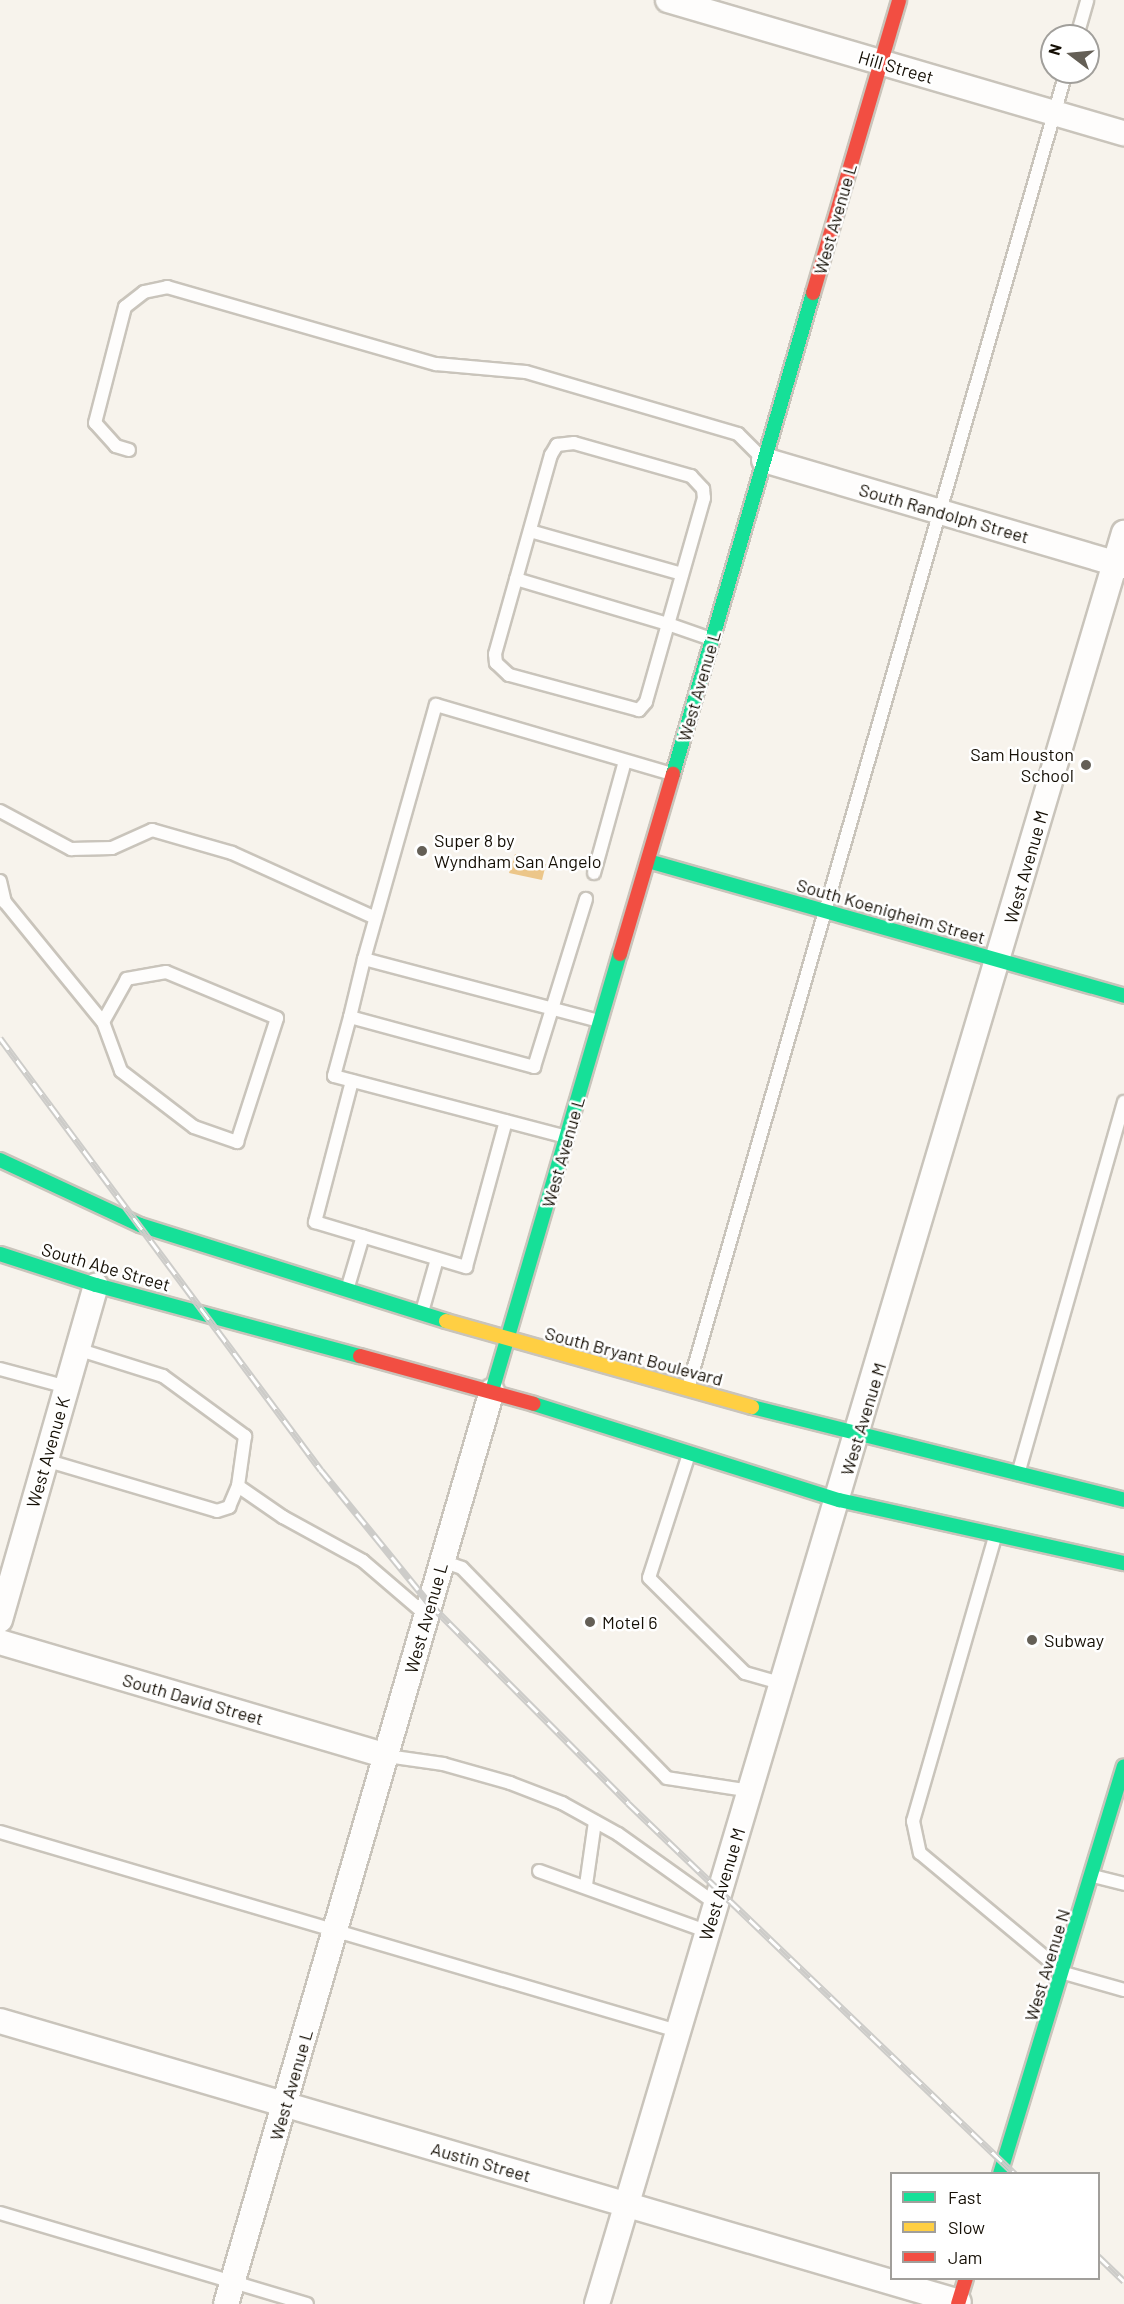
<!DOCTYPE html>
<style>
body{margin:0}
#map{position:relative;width:1124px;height:2304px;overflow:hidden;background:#f7f3ec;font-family:Barlow,sans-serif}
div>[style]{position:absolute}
.water>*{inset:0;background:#ecc689}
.roads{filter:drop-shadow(2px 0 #c9c4bb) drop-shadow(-2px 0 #c9c4bb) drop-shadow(0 2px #c9c4bb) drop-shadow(0 -2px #c9c4bb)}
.lane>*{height:12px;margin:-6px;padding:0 6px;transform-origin:6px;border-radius:6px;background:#fefdfc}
.street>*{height:24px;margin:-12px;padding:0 12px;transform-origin:12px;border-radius:12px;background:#fefdfc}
.fast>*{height:14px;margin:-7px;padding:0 7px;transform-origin:7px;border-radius:7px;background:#16e098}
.slow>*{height:14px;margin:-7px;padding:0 7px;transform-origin:7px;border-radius:7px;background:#ffcf43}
.jam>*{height:14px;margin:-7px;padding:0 7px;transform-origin:7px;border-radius:7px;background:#f24e42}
.rail>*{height:7px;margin-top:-3.5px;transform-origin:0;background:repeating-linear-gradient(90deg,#fff 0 14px,#cdccc9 0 28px);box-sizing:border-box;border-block:2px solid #cdccc9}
.dots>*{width:16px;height:16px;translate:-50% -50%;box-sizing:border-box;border:3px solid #fff;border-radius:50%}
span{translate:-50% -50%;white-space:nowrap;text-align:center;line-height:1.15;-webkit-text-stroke:5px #fff;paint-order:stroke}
.street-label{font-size:18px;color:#150f05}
.poi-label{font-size:18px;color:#150f05}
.right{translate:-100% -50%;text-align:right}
.left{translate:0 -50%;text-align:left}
.legend{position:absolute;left:890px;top:2172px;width:210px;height:108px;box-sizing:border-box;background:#fff;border:2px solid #a19f9b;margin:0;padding:8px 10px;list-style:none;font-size:18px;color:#150f05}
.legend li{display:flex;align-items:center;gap:12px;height:30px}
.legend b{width:30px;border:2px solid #a19f9b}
.north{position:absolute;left:1040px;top:24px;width:60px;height:60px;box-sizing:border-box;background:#fff;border:2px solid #a19f9b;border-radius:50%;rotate:286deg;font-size:16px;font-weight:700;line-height:24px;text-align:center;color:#150f05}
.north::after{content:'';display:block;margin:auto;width:21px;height:27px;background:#645f56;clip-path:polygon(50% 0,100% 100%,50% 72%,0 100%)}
</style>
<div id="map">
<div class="water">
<i style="clip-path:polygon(515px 854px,546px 864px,542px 880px,509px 873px)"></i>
</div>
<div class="roads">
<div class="lane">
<i style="left:1077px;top:36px;width:37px;rotate:-74deg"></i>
<i style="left:129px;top:450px;width:14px;rotate:-163deg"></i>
<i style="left:116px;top:446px;width:31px;rotate:-132deg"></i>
<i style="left:95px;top:423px;width:120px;rotate:-75.5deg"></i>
<i style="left:125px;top:307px;width:24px;rotate:-38deg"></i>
<i style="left:144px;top:292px;width:24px;rotate:-12deg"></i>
<i style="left:167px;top:287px;width:280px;rotate:16deg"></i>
<i style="left:436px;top:364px;width:90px;rotate:5.1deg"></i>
<i style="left:526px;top:372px;width:221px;rotate:16.3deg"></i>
<i style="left:738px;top:434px;width:33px;rotate:45deg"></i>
<i style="left:530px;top:531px;width:158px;rotate:15.8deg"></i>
<i style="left:516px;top:579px;width:159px;rotate:16.5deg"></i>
<i style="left:668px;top:624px;width:81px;rotate:105.8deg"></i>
<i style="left:646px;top:702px;width:11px;rotate:131deg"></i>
<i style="left:639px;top:710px;width:135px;rotate:-164.9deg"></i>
<i style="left:509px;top:675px;width:18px;rotate:-137deg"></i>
<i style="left:496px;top:663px;width:9px;rotate:-96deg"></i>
<i style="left:495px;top:654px;width:207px;rotate:-74.3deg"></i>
<i style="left:551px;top:455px;width:12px;rotate:-59deg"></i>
<i style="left:557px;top:445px;width:17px;rotate:-7deg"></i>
<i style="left:574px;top:443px;width:122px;rotate:15.8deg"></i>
<i style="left:691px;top:476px;width:18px;rotate:47deg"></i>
<i style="left:703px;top:489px;width:9px;rotate:84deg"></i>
<i style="left:704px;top:498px;width:131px;rotate:105.9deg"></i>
<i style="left:668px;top:624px;width:46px;rotate:19.2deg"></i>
<i style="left:0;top:811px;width:81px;rotate:28.2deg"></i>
<i style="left:71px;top:849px;width:41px;rotate:-1.4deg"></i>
<i style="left:112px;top:848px;width:44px;rotate:-24.2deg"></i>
<i style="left:152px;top:830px;width:83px;rotate:16deg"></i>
<i style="left:232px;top:853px;width:157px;rotate:24.4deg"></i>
<i style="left:594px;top:873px;width:116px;rotate:-74.5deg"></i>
<i style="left:0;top:881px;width:22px;rotate:77deg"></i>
<i style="left:5px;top:902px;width:155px;rotate:50.8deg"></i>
<i style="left:103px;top:1022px;width:52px;rotate:69.8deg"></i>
<i style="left:121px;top:1071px;width:92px;rotate:37.5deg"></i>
<i style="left:194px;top:1127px;width:46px;rotate:19.2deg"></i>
<i style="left:237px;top:1142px;width:130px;rotate:-72.1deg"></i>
<i style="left:277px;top:1018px;width:120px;rotate:-157.5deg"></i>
<i style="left:166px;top:972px;width:40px;rotate:170deg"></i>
<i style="left:127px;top:979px;width:49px;rotate:119.2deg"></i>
<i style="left:364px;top:959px;width:60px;rotate:103.6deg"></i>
<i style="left:350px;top:1017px;width:191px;rotate:15.2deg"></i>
<i style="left:534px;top:1067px;width:176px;rotate:-72.8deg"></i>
<i style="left:350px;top:1017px;width:61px;rotate:105.2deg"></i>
<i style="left:334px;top:1076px;width:240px;rotate:14.7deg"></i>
<i style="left:599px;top:1021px;width:243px;rotate:-165.2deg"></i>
<i style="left:364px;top:959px;width:264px;rotate:-74.2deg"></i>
<i style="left:436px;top:705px;width:246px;rotate:16.3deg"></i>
<i style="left:352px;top:1081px;width:146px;rotate:104.7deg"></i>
<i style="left:315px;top:1222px;width:158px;rotate:16.6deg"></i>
<i style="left:466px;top:1267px;width:151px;rotate:-74.7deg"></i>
<i style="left:347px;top:1290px;width:56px;rotate:-73.5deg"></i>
<i style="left:422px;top:1312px;width:55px;rotate:-74.2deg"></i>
<i style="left:77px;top:1349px;width:90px;rotate:17.4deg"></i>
<i style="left:163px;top:1376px;width:102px;rotate:36.2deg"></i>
<i style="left:245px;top:1436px;width:50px;rotate:98deg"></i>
<i style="left:238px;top:1486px;width:55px;rotate:34.6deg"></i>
<i style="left:283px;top:1517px;width:91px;rotate:28.8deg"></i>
<i style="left:363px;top:1561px;width:83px;rotate:40.6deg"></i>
<i style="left:0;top:1369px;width:69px;rotate:15deg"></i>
<i style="left:688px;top:1388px;width:1369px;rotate:-73.97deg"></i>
<i style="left:689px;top:1454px;width:130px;rotate:107.9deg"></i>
<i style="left:649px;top:1578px;width:135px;rotate:44.7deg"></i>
<i style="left:745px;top:1673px;width:40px;rotate:16deg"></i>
<i style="left:45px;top:1460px;width:179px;rotate:16.5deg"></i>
<i style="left:217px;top:1511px;width:13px;rotate:-18deg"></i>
<i style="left:229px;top:1507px;width:23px;rotate:-67deg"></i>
<i style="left:1018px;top:1474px;width:387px;rotate:-74.1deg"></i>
<i style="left:995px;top:1537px;width:296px;rotate:106.1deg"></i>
<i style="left:913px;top:1821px;width:33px;rotate:78deg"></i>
<i style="left:920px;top:1853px;width:187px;rotate:39.8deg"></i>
<i style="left:1064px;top:1973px;width:62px;rotate:15.8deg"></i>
<i style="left:442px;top:1561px;width:21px;rotate:19deg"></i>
<i style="left:462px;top:1568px;width:293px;rotate:45.7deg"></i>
<i style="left:667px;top:1778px;width:85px;rotate:8.8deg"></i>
<i style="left:387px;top:1756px;width:57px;rotate:8.1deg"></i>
<i style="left:443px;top:1764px;width:70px;rotate:15.8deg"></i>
<i style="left:510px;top:1783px;width:56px;rotate:21deg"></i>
<i style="left:562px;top:1803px;width:64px;rotate:29deg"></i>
<i style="left:618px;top:1834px;width:120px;rotate:35.5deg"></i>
<i style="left:0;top:1832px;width:706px;rotate:16.38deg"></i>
<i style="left:539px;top:1871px;width:180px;rotate:19.8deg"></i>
<i style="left:1093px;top:1876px;width:32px;rotate:14deg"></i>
<i style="left:586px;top:1885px;width:64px;rotate:-81.9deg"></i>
<i style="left:0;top:2213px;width:320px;rotate:16.5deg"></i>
</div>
<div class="street">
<i style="left:668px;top:0;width:475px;rotate:16.3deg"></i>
<i style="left:764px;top:460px;width:375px;rotate:16.4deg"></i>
<i style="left:0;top:1620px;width:348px;rotate:-74deg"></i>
<i style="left:0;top:1642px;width:403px;rotate:16.4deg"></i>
<i style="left:0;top:2021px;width:999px;rotate:16.33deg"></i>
<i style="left:226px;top:2304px;width:951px;rotate:-73.76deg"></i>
<i style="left:597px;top:2304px;width:1848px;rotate:-73.43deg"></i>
</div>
<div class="fast">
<i style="left:673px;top:774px;width:501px;rotate:-73.77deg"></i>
<i style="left:648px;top:861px;width:495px;rotate:15.8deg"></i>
<i style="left:0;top:1160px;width:154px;rotate:24.9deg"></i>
<i style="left:140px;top:1225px;width:321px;rotate:17.4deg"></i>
<i style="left:0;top:1254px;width:101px;rotate:17.9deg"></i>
<i style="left:96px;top:1285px;width:273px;rotate:15.1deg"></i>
<i style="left:492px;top:1391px;width:455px;rotate:-73.7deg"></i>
<i style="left:534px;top:1404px;width:320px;rotate:17.5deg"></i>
<i style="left:839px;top:1500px;width:292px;rotate:12.5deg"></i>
<i style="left:752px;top:1407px;width:383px;rotate:14deg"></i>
<i style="left:1000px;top:2174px;width:426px;rotate:-73.1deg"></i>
</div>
<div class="slow">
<i style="left:446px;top:1321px;width:318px;rotate:15.7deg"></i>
</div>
<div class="jam">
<i style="left:813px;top:293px;width:305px;rotate:-73.6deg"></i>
<i style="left:620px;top:954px;width:188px;rotate:-73.6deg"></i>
<i style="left:360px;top:1356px;width:180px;rotate:15.4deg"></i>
<i style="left:958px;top:2304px;width:27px;rotate:-73deg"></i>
</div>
</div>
<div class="rail">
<i style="left:0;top:1038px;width:538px;rotate:53.39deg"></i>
<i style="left:321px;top:1470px;width:171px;rotate:50.9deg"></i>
<i style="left:429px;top:1603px;width:282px;rotate:45.1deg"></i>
<i style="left:628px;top:1803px;width:536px;rotate:43.79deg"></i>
<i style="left:1098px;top:2256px;width:36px;rotate:44deg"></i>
</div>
<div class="dots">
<i style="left:1086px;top:765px;background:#645f56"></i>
<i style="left:422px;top:851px;background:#645f56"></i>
<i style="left:590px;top:1622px;background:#645f56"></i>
<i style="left:1032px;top:1640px;background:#645f56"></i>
</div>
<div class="street-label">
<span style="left:896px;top:67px;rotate:16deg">Hill Street</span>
<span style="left:835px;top:219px;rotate:-74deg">West Avenue L</span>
<span style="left:944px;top:513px;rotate:16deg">South Randolph Street</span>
<span style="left:699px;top:686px;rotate:-74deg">West Avenue L</span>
<span style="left:1026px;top:867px;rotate:-74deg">West Avenue M</span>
<span style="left:891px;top:911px;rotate:16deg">South Koenigheim Street</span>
<span style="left:563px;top:1152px;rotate:-74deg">West Avenue L</span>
<span style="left:106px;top:1267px;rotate:16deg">South Abe Street</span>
<span style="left:634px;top:1356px;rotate:15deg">South Bryant Boulevard</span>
<span style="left:863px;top:1419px;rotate:-73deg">West Avenue M</span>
<span style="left:48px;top:1452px;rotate:-74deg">West Avenue K</span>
<span style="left:426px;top:1618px;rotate:-74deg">West Avenue L</span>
<span style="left:193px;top:1699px;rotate:16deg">South David Street</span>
<span style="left:722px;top:1884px;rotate:-73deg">West Avenue M</span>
<span style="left:1047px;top:1965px;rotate:-73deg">West Avenue N</span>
<span style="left:291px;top:2085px;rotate:-74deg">West Avenue L</span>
<span style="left:481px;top:2162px;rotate:16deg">Austin Street</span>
</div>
<div class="poi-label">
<span class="right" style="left:1074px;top:765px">Sam Houston<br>School</span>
<span class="left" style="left:434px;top:851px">Super 8 by<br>Wyndham San Angelo</span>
<span class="left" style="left:602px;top:1622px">Motel 6</span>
<span class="left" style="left:1044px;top:1640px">Subway</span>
</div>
<ul class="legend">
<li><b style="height:8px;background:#16e098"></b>Fast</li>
<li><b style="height:8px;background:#ffcf43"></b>Slow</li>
<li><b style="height:8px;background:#f24e42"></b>Jam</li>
</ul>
<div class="north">N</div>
</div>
